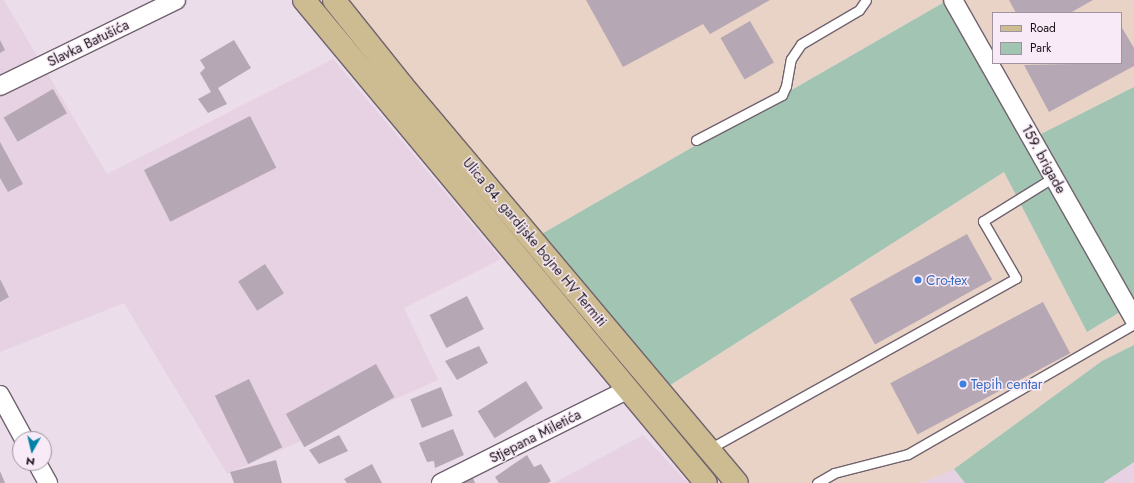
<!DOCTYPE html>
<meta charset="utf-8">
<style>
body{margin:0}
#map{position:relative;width:1134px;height:483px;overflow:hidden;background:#ebdde9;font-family:Jost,sans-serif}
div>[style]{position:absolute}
.commercial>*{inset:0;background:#e9d3c7}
.built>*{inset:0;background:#e7d2e4}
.green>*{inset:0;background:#a2c4b2}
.building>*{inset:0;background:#b5a8b4;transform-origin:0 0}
.roads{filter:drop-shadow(1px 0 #70636e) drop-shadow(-1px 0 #70636e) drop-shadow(0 1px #70636e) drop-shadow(0 -1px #70636e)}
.service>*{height:9px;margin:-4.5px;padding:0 4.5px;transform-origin:4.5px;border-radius:4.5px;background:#fff}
.minor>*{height:18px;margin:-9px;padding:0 9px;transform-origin:9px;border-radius:9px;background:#fff}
.primary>*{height:22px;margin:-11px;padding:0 11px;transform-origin:11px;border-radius:11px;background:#cdbb91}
.dots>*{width:11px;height:11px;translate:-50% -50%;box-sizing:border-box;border:2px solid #f9eaf7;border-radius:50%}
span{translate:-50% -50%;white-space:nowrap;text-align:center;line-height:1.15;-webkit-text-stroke:3px #f9eaf7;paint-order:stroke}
.street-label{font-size:14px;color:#161216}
.shop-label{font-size:14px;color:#366cbe}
.left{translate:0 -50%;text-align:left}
.legend{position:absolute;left:992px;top:12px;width:130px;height:52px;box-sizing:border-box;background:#f9eaf7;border:1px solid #9e949d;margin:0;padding:5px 7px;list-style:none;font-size:12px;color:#161216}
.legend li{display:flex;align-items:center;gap:8px;height:20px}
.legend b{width:20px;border:1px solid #9e949d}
.north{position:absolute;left:12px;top:431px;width:40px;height:40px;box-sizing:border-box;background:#f9eaf7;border:1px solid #9e949d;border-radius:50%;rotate:188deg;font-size:11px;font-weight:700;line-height:16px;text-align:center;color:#161216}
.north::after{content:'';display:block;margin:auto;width:14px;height:18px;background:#0081a5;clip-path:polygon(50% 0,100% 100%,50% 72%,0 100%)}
</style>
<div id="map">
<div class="commercial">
<i style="clip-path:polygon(334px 0,948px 0,533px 239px)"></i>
<i style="clip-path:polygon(evenodd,953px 0,1134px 0,1134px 87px,1033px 138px,953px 0,993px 13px,1121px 13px,1121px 63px,993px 63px,993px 13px)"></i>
<i style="clip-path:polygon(1004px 172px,1087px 332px,1128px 308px,1134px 319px,1134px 345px,1102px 361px,954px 469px,923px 483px,737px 483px,661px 391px)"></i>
</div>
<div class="built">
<i style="clip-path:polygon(0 0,4px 0,107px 174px,333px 59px,501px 259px,404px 308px,438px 380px,227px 474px,124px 303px,0 352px)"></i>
<i style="clip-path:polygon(643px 435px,688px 483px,554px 483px)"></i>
<i style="clip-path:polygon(1134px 462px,1134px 483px,1103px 483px)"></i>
<i style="clip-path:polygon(954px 469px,965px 483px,923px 483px)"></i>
</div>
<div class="green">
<i style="clip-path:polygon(948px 0,1033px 138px,1134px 87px,1134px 319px,1127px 308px,1087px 332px,1004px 172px,661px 391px,533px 239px)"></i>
<i style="clip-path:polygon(1134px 345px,1134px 462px,1103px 483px,965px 483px,954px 469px,1102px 361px)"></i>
</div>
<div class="building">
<i style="clip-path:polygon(586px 0,770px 0,710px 34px,703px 24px,623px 67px)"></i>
<i style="clip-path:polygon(1009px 0,1093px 0,1070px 13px,1016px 13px)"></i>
<i style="left:750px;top:21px;width:48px;height:34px;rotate:60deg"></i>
<i style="clip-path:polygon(1121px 26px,1134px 48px,1134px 66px,1049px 112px,1024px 65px,1121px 63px)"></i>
<i style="clip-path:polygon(0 40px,5px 50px,0 53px)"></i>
<i style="clip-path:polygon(234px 40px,251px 68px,218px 88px,227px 104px,208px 113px,198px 99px,211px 92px,200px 73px,205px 68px,200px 60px)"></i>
<i style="left:53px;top:89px;width:28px;height:57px;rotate:60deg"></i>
<i style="left:250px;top:116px;width:58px;height:119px;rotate:63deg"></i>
<i style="clip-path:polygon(0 142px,23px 184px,8px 192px,0 178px)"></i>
<i style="left:967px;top:234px;width:52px;height:134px;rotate:61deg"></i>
<i style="left:265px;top:264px;width:35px;height:32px;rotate:57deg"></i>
<i style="clip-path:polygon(0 279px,9px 297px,0 302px)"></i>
<i style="left:467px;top:296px;width:37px;height:42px;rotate:63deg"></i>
<i style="left:1043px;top:302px;width:58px;height:173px;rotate:62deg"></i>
<i style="clip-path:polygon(479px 346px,488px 363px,457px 380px,445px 361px)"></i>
<i style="left:376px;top:364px;width:38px;height:103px;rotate:61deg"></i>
<i style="left:249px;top:379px;width:76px;height:38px;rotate:64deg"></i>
<i style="left:526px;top:381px;width:32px;height:57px;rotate:58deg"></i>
<i style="left:441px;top:387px;width:31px;height:33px;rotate:68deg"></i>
<i style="clip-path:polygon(453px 429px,464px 455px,435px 468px,434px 461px,427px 462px,419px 443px)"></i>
<i style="clip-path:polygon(339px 435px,348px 451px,319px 464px,309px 450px)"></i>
<i style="clip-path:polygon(527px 455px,534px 467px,541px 464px,551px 481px,548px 483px,499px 483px,495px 477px)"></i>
<i style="clip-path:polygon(276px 460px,282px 483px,234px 483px,230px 472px)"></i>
<i style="clip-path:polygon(372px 464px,382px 483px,347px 483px,344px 479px)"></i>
<i style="clip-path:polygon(0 471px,5px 483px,0 483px)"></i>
<i style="clip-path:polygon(473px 478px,475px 483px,461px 483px)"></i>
</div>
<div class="roads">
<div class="service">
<i style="left:696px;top:140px;width:97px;rotate:-27.6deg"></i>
<i style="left:782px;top:95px;width:10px;rotate:-66deg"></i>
<i style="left:786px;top:86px;width:27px;rotate:-80deg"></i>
<i style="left:791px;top:59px;width:18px;rotate:-56deg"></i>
<i style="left:801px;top:44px;width:67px;rotate:-30.4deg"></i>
<i style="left:859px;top:10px;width:12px;rotate:-55deg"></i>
<i style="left:709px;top:449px;width:351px;rotate:-29.1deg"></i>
<i style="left:1016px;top:278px;width:66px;rotate:-120.1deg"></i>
<i style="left:983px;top:221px;width:84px;rotate:-31.8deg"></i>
<i style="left:817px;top:483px;width:20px;rotate:-30deg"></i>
<i style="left:834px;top:473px;width:76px;rotate:-14.4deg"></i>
<i style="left:908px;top:454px;width:261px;rotate:-29.9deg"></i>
</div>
<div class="minor">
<i style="left:953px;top:0;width:367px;rotate:60.4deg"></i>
<i style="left:0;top:86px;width:196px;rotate:-26deg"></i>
<i style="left:0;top:395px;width:50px;rotate:61.4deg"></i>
<i style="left:37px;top:463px;width:23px;rotate:61deg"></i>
<i style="left:441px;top:483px;width:210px;rotate:-26.6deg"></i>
</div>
<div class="primary">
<i style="left:304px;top:0;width:628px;rotate:50.23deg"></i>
<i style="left:334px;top:0;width:109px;rotate:51.3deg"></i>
<i style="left:402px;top:85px;width:520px;rotate:49.91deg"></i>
</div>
</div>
<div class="dots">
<i style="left:918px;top:280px;background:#3f7fe0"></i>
<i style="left:963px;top:384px;background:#3f7fe0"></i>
</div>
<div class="street-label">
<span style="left:88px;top:43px;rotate:-26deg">Slavka Batušića</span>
<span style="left:1044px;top:159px;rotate:61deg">159. brigade</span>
<span style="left:535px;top:242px;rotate:50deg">Ulica 84. gardijske bojne HV Termiti</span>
<span style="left:535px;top:436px;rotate:-27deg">Stjepana Miletića</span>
</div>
<div class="shop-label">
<span class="left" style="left:926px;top:280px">Cro-tex</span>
<span class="left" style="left:971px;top:384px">Tepih centar</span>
</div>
<ul class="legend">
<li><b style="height:5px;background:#cdbb91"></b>Road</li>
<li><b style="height:11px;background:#a2c4b2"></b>Park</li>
</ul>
<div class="north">N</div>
</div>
